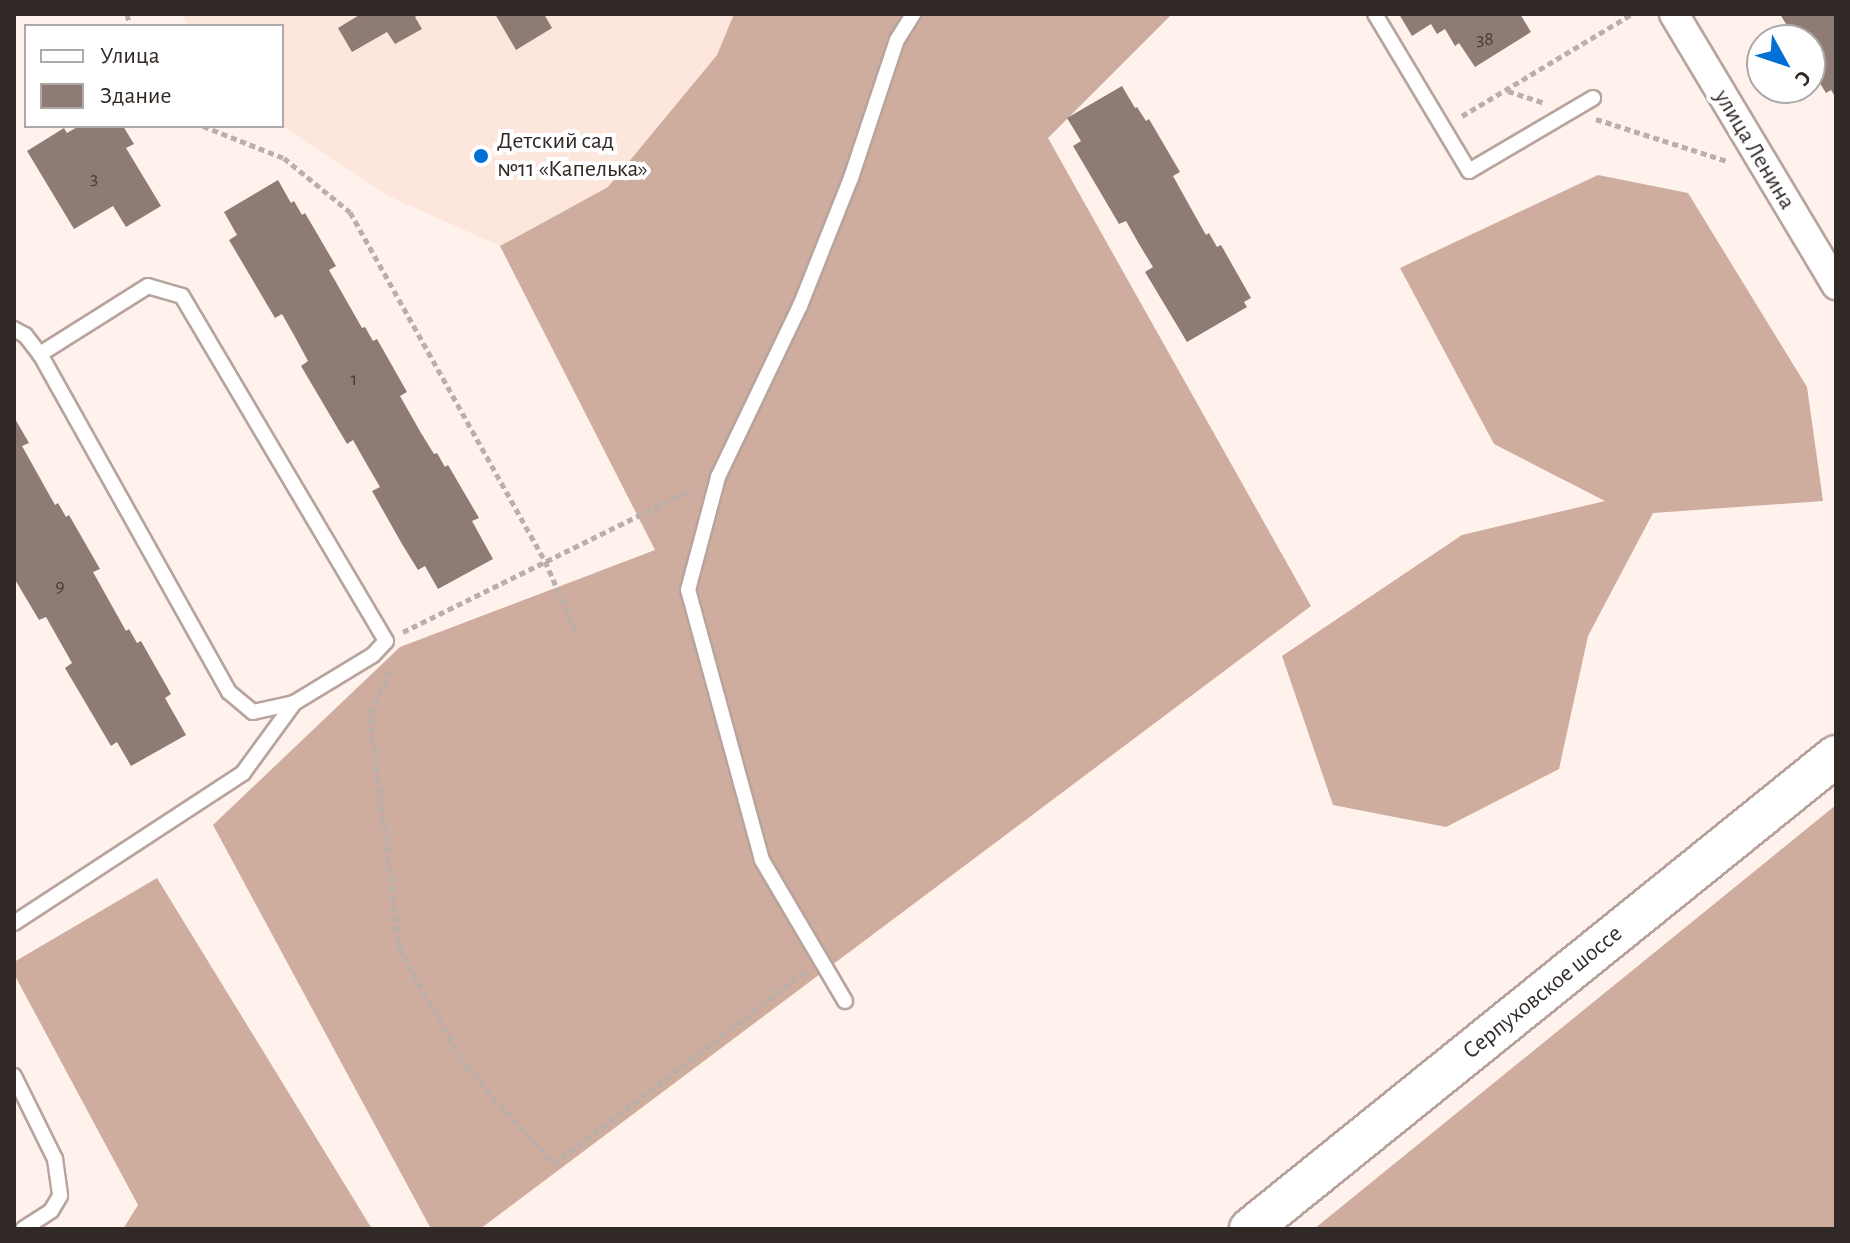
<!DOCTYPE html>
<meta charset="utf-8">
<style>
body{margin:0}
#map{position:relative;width:1850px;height:1243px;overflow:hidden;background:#fff2ec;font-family:"Alegreya Sans",sans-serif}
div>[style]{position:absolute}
.built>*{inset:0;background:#fde6dc}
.forest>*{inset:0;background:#ceac9e}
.building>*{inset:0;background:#8e7b73}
.path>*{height:5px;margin-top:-2.5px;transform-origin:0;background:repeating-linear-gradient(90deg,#baafa9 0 6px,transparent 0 10px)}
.roads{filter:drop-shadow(2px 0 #b8a49c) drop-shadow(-2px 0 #b8a49c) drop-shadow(0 2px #b8a49c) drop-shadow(0 -2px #b8a49c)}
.lane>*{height:14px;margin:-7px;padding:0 7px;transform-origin:7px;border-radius:7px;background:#fff}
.street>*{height:28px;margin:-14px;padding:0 14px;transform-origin:14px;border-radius:14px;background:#fff}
.secondary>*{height:40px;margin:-20px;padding:0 20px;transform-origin:20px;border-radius:20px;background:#fff}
.dots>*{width:22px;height:22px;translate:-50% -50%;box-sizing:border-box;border:4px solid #fff;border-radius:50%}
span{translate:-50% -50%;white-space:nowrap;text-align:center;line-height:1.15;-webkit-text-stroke:8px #fff;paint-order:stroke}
.number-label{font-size:20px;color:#483e38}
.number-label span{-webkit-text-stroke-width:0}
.poi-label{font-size:24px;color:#312925}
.left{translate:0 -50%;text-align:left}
.street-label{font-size:24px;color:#312925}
.frame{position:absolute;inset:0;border:16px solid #312925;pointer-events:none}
.legend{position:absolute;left:24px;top:24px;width:260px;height:104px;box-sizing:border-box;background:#fff;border:2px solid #ada9a8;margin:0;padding:10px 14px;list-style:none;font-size:24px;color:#312925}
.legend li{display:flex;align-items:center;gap:16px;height:40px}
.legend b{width:40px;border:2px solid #ada9a8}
.north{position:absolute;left:1746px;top:24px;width:80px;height:80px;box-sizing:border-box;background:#fff;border:2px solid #ada9a8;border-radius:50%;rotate:130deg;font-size:22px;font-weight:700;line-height:32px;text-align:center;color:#312925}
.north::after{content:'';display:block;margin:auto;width:28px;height:36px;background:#0070d7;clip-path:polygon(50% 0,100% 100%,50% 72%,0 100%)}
</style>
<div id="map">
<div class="built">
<i style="clip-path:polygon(182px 14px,734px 14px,717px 55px,608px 187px,500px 246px,388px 196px,282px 126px,282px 26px,188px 26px)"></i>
</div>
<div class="forest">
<i style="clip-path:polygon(734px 14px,1172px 14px,1048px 138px,1311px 606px,480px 1229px,431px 1229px,213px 825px,400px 647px,655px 550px,500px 246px,608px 187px,717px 55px)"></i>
<i style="clip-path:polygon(1598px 175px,1688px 193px,1807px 387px,1823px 501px,1653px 513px,1588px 636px,1559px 769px,1446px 827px,1333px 805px,1282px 656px,1462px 535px,1605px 501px,1494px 444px,1400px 268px)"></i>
<i style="clip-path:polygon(1836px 805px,1836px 1229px,1314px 1229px)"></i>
<i style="clip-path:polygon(157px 878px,372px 1229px,123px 1229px,138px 1205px,14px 974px,14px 962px)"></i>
</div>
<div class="building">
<i style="clip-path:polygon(361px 14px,420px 14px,415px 17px,422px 29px,395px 44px,387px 32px,352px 52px,338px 28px)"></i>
<i style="clip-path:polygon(495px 14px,544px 14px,552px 28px,516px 50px)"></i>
<i style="clip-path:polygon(1399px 14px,1520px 14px,1531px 32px,1475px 67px,1459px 43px,1455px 46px,1445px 29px,1437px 34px,1431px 24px,1412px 36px)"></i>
<i style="clip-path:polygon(1780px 14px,1836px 14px,1836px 98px,1831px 90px,1826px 93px,1816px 77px,1810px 81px,1810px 40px,1783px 40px,1777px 30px,1786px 24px)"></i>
<i style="clip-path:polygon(1122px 86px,1135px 108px,1137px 107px,1146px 121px,1149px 119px,1180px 172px,1173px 176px,1193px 212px,1206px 235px,1209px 233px,1217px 247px,1221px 245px,1251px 298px,1244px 302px,1247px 307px,1187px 342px,1145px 272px,1153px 267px,1139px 244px,1126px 221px,1119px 224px,1073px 146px,1081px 141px,1067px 118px)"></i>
<i style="clip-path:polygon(79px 126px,123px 126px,134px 144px,126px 148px,161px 206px,126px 227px,113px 206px,74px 229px,27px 151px,64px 128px,67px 133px)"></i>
<i style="clip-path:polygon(278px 180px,291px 203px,294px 201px,302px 215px,305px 213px,336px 266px,329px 270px,362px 328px,365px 327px,373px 341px,377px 339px,407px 392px,400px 396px,421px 433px,434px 454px,437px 453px,445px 467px,448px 465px,479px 518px,472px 521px,493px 559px,438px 589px,425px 566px,418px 570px,402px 544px,372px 491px,380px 487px,366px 463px,353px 440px,347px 444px,301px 366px,308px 361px,295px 337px,282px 314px,275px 318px,229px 240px,237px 235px,224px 212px)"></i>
<i style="clip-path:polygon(14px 417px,29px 443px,22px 446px,55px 505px,58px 503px,66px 517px,69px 515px,100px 569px,93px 572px,126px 631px,129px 629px,137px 643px,141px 641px,171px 694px,165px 698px,186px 735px,131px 766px,117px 742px,111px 746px,65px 668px,72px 663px,46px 617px,39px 620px,14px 578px)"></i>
</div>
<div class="path">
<i style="left:127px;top:14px;width:12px;rotate:76deg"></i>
<i style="left:1508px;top:91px;width:39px;rotate:18deg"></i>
<i style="left:1462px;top:116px;width:198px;rotate:-31deg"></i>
<i style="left:1596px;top:119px;width:139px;rotate:17.7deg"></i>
<i style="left:203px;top:126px;width:87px;rotate:21.6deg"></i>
<i style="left:284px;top:158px;width:85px;rotate:39.3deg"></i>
<i style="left:350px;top:212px;width:400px;rotate:60.8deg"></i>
<i style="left:545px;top:561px;width:82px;rotate:66.3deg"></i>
<i style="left:403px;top:632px;width:322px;rotate:-26.3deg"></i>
<i style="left:390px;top:671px;width:50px;rotate:113.5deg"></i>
<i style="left:370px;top:717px;width:233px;rotate:82.8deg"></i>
<i style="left:399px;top:948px;width:137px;rotate:60.6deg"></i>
<i style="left:466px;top:1067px;width:131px;rotate:47.8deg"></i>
<i style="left:554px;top:1164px;width:315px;rotate:-37.5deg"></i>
</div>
<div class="roads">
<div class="lane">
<i style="left:1375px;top:14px;width:183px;rotate:59.1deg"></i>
<i style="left:1469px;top:171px;width:144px;rotate:-30.5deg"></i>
<i style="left:14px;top:329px;width:13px;rotate:29deg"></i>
<i style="left:25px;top:335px;width:24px;rotate:52deg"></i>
<i style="left:40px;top:354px;width:387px;rotate:60.8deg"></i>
<i style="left:229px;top:692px;width:31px;rotate:40deg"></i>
<i style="left:253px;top:712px;width:42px;rotate:-12.4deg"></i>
<i style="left:294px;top:703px;width:92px;rotate:-31.3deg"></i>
<i style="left:373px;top:655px;width:19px;rotate:-47deg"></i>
<i style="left:386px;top:641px;width:401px;rotate:-120.6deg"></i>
<i style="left:182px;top:296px;width:35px;rotate:-164deg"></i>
<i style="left:148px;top:286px;width:128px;rotate:147.8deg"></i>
<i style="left:14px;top:923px;width:274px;rotate:-33.2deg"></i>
<i style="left:243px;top:773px;width:87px;rotate:-53.9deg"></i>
<i style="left:845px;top:1001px;width:164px;rotate:-120.5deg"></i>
<i style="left:762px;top:860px;width:280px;rotate:-105.3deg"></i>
<i style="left:688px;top:590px;width:117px;rotate:-75.1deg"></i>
<i style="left:718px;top:477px;width:190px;rotate:-64.4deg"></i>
<i style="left:800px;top:306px;width:138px;rotate:-68.3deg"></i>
<i style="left:851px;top:178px;width:145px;rotate:-71.6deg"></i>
<i style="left:897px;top:40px;width:31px;rotate:-58deg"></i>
<i style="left:14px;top:1076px;width:93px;rotate:63.7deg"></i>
<i style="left:55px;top:1159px;width:37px;rotate:82deg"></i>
<i style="left:60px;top:1196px;width:17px;rotate:121deg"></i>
<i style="left:51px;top:1211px;width:33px;rotate:147deg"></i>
</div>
<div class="street">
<i style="left:1674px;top:14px;width:316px;rotate:59.1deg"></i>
</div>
<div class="secondary">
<i style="left:1250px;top:1229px;width:753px;rotate:-38.91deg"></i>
</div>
</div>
<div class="dots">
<i style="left:481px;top:156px;background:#0070d7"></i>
</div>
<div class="number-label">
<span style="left:1485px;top:39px">38</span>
<span style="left:94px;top:178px">3</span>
<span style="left:354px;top:379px">1</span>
<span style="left:60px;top:586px">9</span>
</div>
<div class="poi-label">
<span class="left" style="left:497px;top:156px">Детский сад<br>№11 «Капелька»</span>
</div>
<div class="street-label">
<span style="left:1754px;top:150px;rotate:59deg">улица Ленина</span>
<span style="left:1543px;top:993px;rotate:-39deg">Серпуховское шоссе</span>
</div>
<div class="frame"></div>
<ul class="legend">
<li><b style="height:10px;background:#fff"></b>Улица</li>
<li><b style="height:22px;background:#8e7b73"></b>Здание</li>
</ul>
<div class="north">С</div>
</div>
